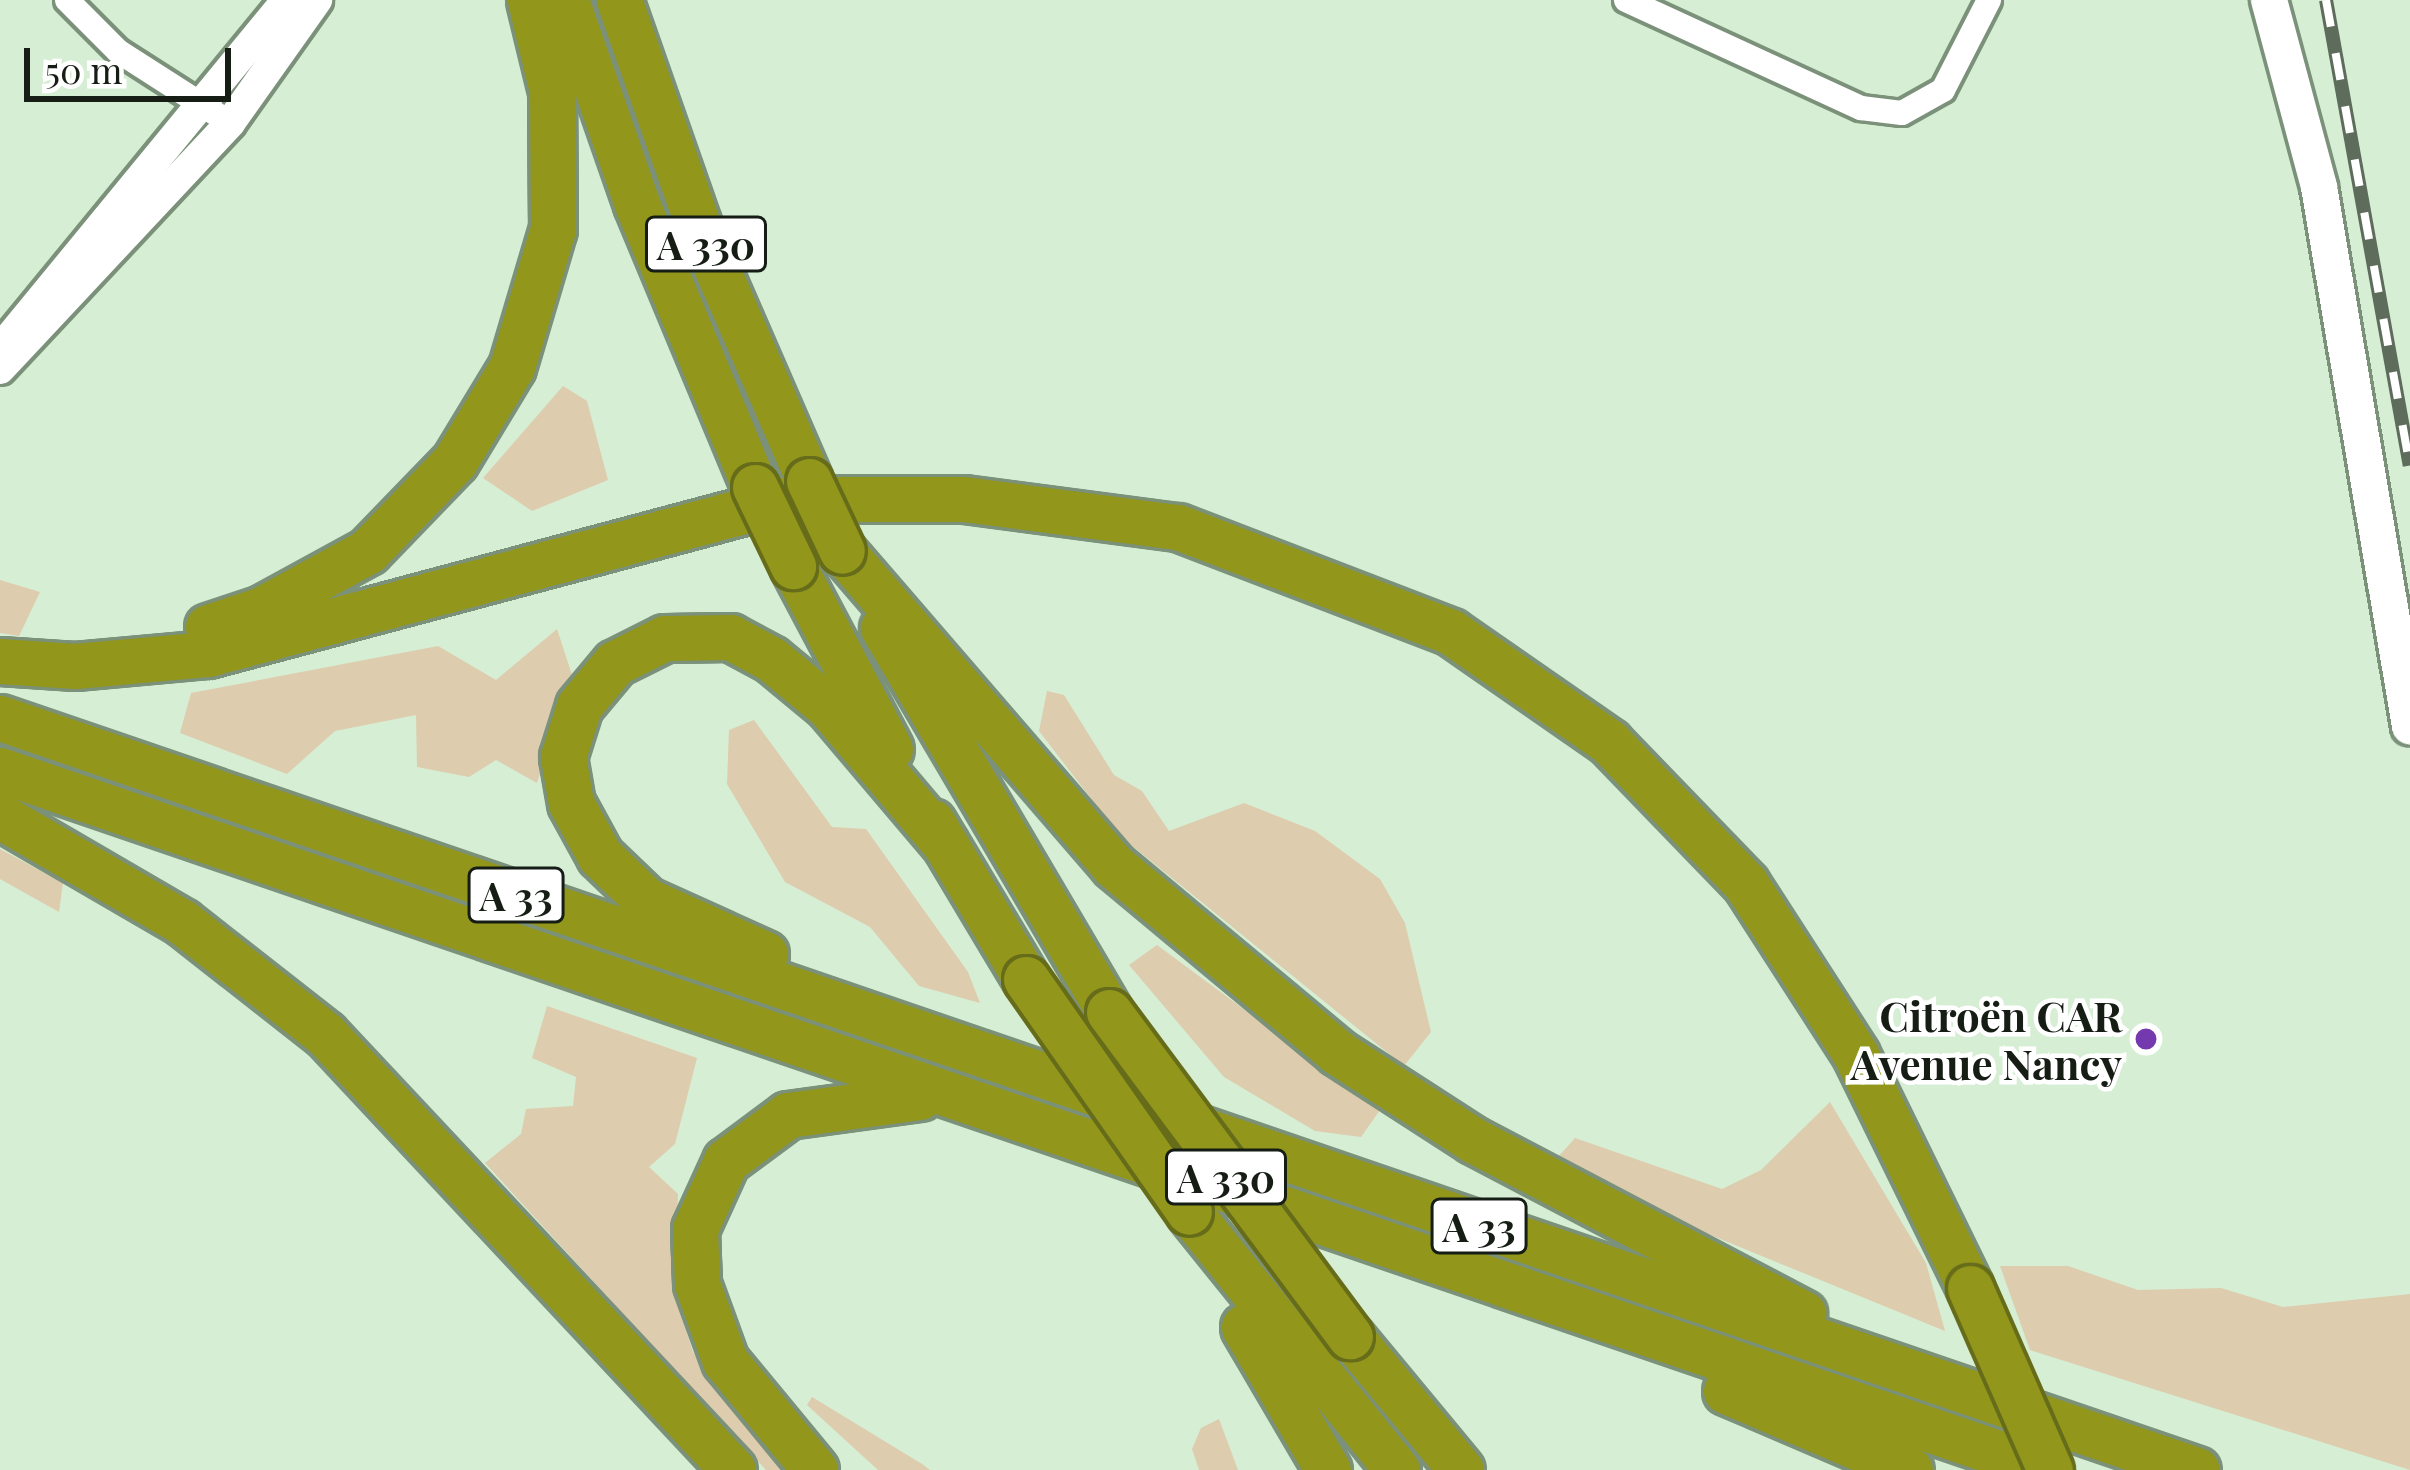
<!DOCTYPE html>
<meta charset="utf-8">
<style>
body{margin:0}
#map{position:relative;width:2410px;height:1470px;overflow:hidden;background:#d6eed4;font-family:"Playfair Display",serif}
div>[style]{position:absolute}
.green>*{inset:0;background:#deccae}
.roads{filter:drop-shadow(3px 0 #7b917a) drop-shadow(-3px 0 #7b917a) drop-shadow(0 3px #7b917a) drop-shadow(0 -3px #7b917a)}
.minor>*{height:24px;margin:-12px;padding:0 12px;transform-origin:12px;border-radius:12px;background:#fff}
.tertiary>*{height:30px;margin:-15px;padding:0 15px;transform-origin:15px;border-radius:15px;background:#fff}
.secondary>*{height:36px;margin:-18px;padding:0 18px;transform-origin:18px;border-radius:18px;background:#fff}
.motorway>*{height:45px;margin:-22.5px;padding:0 22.5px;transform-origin:22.5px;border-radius:22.5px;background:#92961b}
.rail>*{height:14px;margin-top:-7px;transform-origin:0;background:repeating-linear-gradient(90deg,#fff 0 27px,#5e6c5c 0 54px);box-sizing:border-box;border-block:3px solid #5e6c5c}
.bridges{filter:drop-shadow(3px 0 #666c19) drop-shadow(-3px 0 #666c19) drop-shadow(0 3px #666c19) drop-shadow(0 -3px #666c19)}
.motorway-bridge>*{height:45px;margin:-22.5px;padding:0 22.5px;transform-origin:22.5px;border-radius:22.5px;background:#92961b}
.dots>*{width:33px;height:33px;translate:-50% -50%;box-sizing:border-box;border:6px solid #fff;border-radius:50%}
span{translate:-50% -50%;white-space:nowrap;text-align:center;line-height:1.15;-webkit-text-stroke:9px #fff;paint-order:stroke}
.shield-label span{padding:3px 9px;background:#fff;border:3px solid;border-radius:9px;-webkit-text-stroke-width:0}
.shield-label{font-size:39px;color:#151d14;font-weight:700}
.poi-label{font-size:42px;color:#151d14;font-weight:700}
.right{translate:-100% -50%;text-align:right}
.scale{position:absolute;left:24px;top:48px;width:207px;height:54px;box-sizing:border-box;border:6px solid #151d14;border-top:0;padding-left:15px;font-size:36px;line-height:42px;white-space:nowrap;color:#151d14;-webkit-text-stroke:9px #fff;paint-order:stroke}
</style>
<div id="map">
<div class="green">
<div style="clip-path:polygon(563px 386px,587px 401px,608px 480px,532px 511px,483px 478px)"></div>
<div style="clip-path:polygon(0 580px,40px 592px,19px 636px,0 633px)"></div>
<div style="clip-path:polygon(557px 629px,572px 675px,537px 783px,496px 760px,469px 777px,417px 767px,416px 715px,335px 731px,287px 774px,180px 733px,191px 693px,438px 646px,496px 680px)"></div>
<div style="clip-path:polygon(1047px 691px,1064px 695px,1114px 775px,1142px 791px,1169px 831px,1244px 803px,1315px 831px,1380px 879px,1405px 923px,1431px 1032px,1404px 1066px,1120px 836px,1039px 731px)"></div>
<div style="clip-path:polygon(754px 720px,832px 827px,866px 829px,968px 972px,980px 1003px,919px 986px,870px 927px,785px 882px,727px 784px,729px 730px)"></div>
<div style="clip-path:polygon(0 849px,63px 883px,59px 912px,0 879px)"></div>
<div style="clip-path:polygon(1157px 945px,1380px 1110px,1361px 1137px,1315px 1131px,1224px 1077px,1129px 965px)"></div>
<div style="clip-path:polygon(547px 1006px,697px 1058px,675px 1144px,649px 1167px,678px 1194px,674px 1292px,693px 1352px,787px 1470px,766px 1470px,485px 1163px,521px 1134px,526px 1109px,573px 1106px,576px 1077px,532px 1058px)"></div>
<div style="clip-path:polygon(1830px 1102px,1926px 1263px,1945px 1331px,1647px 1209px,1558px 1157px,1575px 1138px,1722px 1189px,1761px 1170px)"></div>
<div style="clip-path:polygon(2000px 1266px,2068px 1266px,2138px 1290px,2221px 1288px,2283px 1307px,2410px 1294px,2410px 1470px,2030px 1350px)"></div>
<div style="clip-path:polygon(812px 1397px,922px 1464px,930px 1470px,878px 1470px,807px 1405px)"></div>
<div style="clip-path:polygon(1219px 1419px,1238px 1470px,1199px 1470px,1192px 1449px,1201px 1428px)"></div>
</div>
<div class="roads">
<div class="minor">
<div style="left:67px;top:0;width:72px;rotate:45deg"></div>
<div style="left:118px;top:51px;width:117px;rotate:32.7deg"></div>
<div style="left:1626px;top:0;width:259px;rotate:24.7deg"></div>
<div style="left:1861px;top:108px;width:41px;rotate:7deg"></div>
<div style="left:1902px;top:113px;width:47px;rotate:-29.3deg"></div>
<div style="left:1943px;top:90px;width:101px;rotate:-62.9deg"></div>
</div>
<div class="tertiary">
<div style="left:9px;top:338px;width:438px;rotate:-50.6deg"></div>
<div style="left:0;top:369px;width:337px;rotate:-46.9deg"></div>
<div style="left:230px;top:123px;width:151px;rotate:-54.7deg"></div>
</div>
<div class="secondary">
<div style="left:2269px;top:0;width:194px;rotate:75deg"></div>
<div style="left:2319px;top:187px;width:547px;rotate:80.42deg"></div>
</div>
<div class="motorway">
<div style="left:566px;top:0;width:216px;rotate:70.8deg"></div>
<div style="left:637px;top:204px;width:307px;rotate:67.4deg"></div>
<div style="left:619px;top:0;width:236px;rotate:70.7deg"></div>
<div style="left:697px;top:223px;width:281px;rotate:66.5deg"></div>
<div style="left:842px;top:551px;width:416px;rotate:49.2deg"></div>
<div style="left:1114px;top:866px;width:290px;rotate:39.8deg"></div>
<div style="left:1337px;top:1052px;width:162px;rotate:32.9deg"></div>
<div style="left:1473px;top:1140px;width:373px;rotate:27.7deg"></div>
<div style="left:793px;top:566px;width:207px;rotate:62.1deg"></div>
<div style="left:208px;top:627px;width:57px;rotate:-18.4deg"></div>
<div style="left:262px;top:609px;width:121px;rotate:-28.7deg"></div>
<div style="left:368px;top:551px;width:125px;rotate:-46deg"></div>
<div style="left:455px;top:461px;width:110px;rotate:-58.8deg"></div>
<div style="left:512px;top:367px;width:144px;rotate:-73.5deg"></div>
<div style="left:553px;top:229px;width:138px;rotate:-90.4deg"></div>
<div style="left:552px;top:91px;width:94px;rotate:-103.6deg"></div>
<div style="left:883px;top:628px;width:446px;rotate:59.5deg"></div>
<div style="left:0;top:661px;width:75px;rotate:3.8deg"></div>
<div style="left:75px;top:666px;width:134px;rotate:-5.2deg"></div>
<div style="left:208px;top:654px;width:600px;rotate:-14.96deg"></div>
<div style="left:788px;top:499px;width:176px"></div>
<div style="left:964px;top:499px;width:216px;rotate:7.5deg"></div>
<div style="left:1178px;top:527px;width:292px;rotate:21deg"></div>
<div style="left:1451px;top:632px;width:193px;rotate:34.8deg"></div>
<div style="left:1609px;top:742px;width:197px;rotate:46deg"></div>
<div style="left:1746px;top:884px;width:203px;rotate:57.2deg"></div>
<div style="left:1856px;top:1055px;width:259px;rotate:63.9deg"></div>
<div style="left:0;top:718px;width:2322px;rotate:18.9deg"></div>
<div style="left:0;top:770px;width:2164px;rotate:18.87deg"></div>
<div style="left:0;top:816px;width:211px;rotate:30.2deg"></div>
<div style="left:182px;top:922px;width:182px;rotate:38.1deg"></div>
<div style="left:325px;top:1034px;width:597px;rotate:46.9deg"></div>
<div style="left:932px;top:822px;width:183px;rotate:59.1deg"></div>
<div style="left:765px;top:954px;width:131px;rotate:-155.6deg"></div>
<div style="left:646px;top:900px;width:64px;rotate:-136.3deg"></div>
<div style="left:600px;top:856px;width:60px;rotate:-118.7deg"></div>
<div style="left:571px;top:803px;width:47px;rotate:-99.9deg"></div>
<div style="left:563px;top:757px;width:53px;rotate:-72.6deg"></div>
<div style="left:579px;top:706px;width:56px;rotate:-50.1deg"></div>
<div style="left:615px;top:663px;width:56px;rotate:-26.6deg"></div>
<div style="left:665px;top:638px;width:65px;rotate:-0.9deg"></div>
<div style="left:730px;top:637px;width:47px;rotate:28.2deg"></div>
<div style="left:771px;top:659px;width:74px;rotate:39.5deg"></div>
<div style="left:828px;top:706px;width:181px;rotate:49.7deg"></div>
<div style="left:1189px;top:1212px;width:331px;rotate:51.1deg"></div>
<div style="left:1244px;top:1327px;width:166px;rotate:59.6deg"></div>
<div style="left:1350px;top:1336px;width:174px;rotate:50.4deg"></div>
<div style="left:1726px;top:1391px;width:200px;rotate:23.2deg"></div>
<div style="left:815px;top:1470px;width:141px;rotate:-129.5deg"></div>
<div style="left:725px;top:1361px;width:82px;rotate:-110deg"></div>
<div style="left:697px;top:1284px;width:55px;rotate:-92.1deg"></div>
<div style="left:695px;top:1229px;width:75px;rotate:-65.5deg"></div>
<div style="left:726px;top:1161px;width:77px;rotate:-36.6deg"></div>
<div style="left:788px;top:1115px;width:133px;rotate:-7.8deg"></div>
</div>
</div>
<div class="rail">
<div style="left:2326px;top:0;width:473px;rotate:79.8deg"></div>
</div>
<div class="bridges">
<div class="motorway-bridge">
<div style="left:809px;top:481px;width:77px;rotate:64.8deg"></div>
<div style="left:755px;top:487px;width:88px;rotate:64.3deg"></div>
<div style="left:1026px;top:979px;width:284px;rotate:55deg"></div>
<div style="left:1109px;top:1012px;width:404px;rotate:53.4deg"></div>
<div style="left:1970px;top:1288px;width:199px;rotate:66.3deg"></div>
</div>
</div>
<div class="dots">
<div style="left:2146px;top:1039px;background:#7439af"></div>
</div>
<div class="shield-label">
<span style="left:706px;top:244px">A 330</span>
<span style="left:516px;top:895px">A 33</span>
<span style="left:1226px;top:1177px">A 330</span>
<span style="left:1479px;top:1226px">A 33</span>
</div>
<div class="poi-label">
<span class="right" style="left:2122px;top:1039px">Citroën CAR<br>Avenue Nancy</span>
</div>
<div class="scale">50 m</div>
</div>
